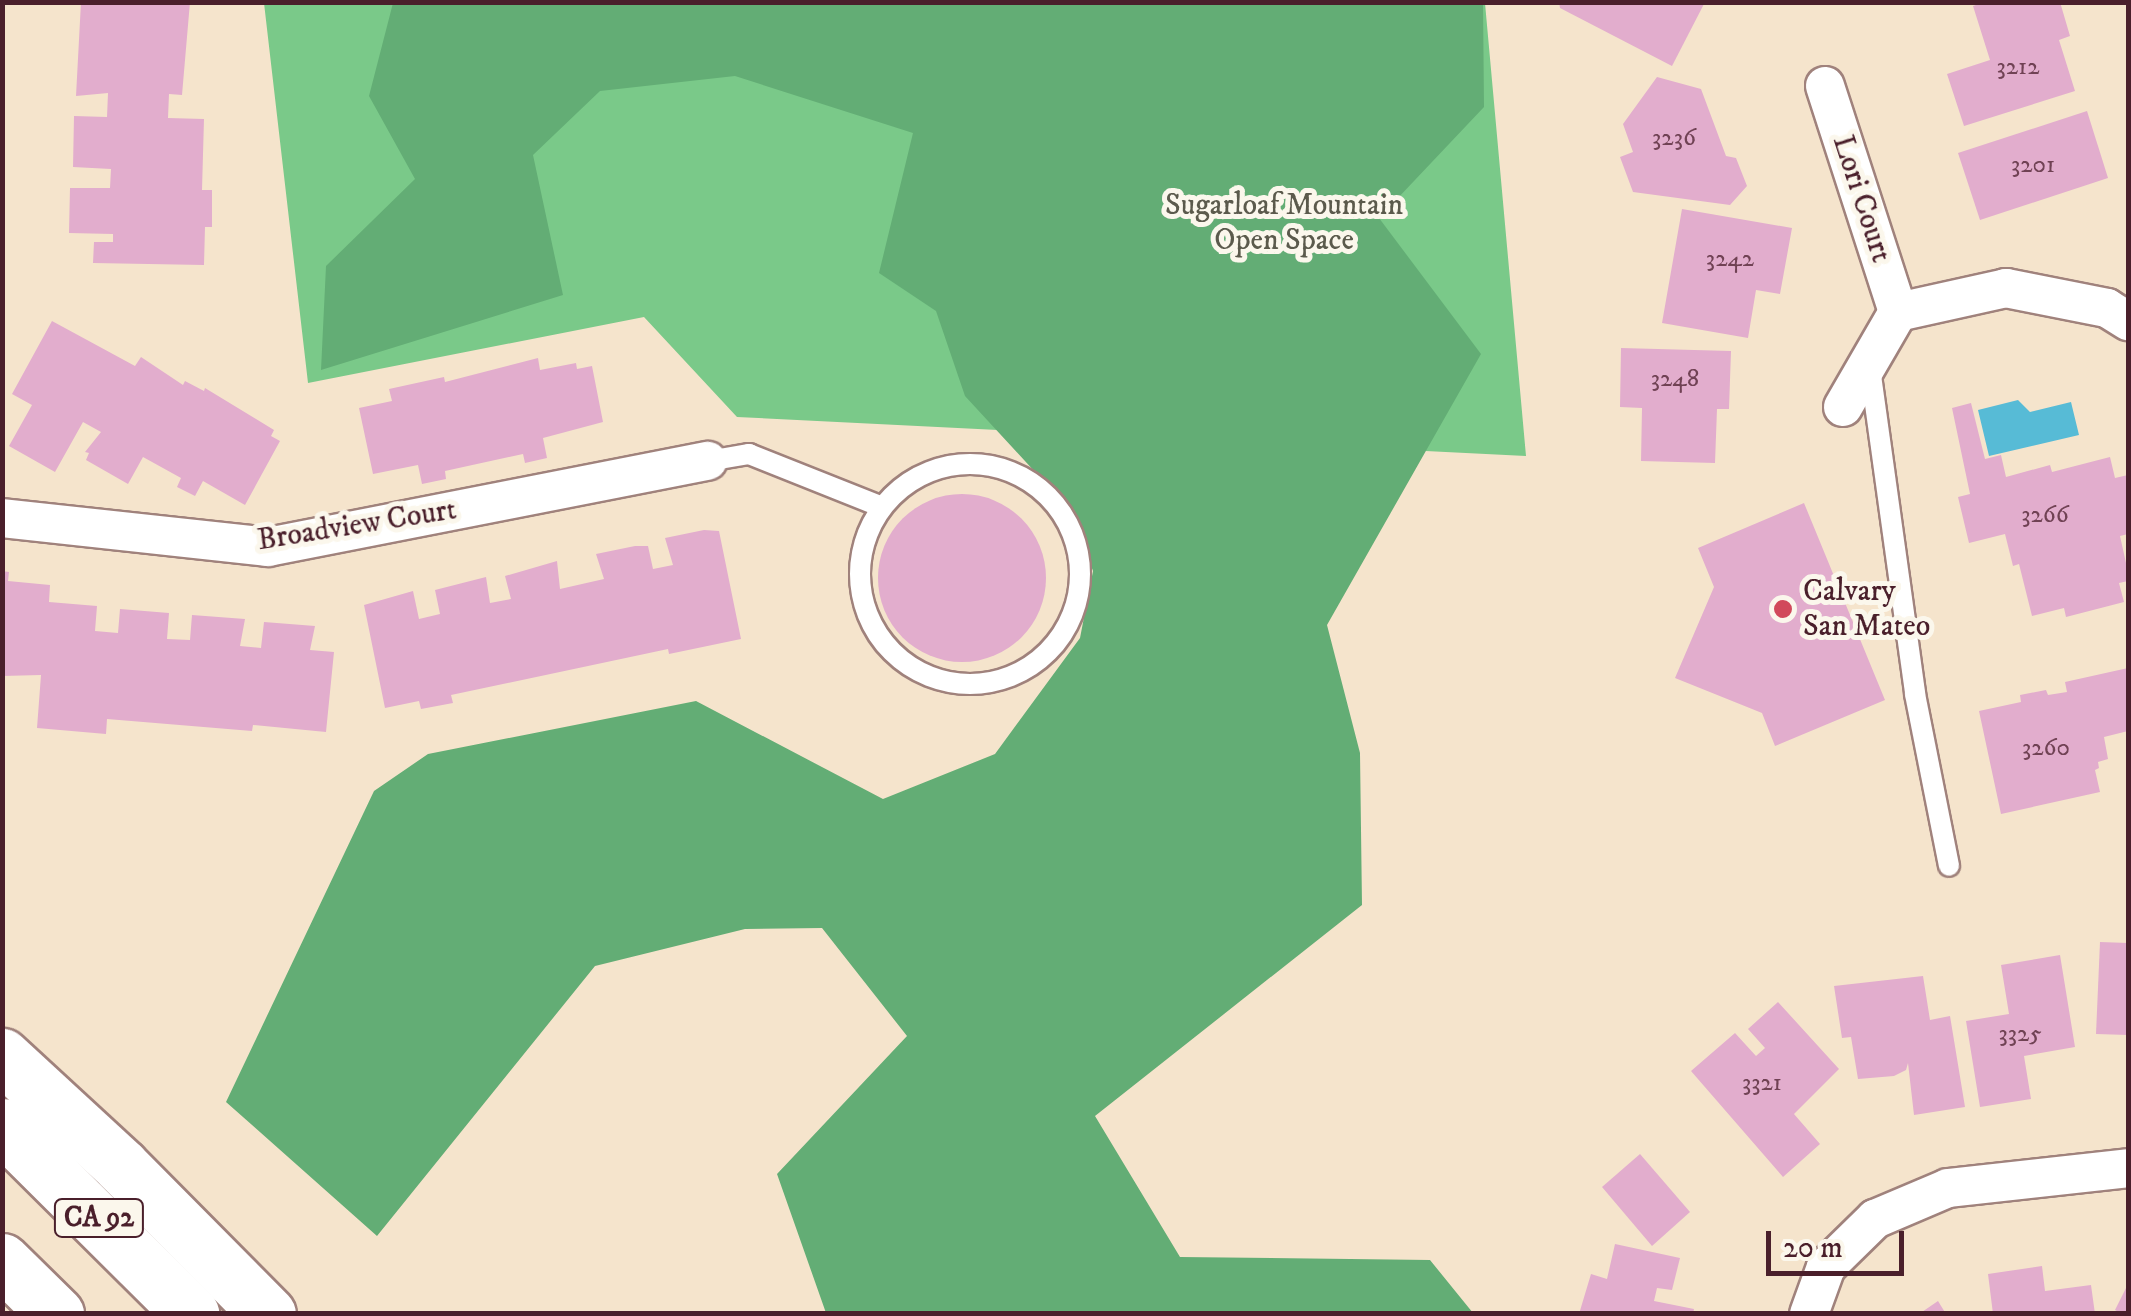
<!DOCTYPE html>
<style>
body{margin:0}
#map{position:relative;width:2131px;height:1316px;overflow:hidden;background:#f5e4cc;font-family:"IM FELL DW Pica",serif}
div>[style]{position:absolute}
.green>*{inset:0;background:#7ac989}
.forest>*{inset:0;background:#63ad75}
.water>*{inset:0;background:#57bbd6}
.building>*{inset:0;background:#e2adcd}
.round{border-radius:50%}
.roads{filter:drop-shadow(2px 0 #a0827c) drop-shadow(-2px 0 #a0827c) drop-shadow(0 2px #a0827c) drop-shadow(0 -2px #a0827c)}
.lane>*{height:20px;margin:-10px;padding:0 10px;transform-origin:10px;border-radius:10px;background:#fff}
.lane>.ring{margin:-10px;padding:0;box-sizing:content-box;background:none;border:20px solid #fff;border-radius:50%}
.street>*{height:38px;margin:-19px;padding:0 19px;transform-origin:19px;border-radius:19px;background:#fff}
.highway>*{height:55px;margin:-27.5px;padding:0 27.5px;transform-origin:27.5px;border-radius:27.5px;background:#fff}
.dots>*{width:28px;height:28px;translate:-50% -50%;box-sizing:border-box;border:5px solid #fbf7ec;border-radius:50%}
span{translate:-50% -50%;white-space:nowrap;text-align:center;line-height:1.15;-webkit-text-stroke:10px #fbf7ec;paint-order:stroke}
.number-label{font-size:25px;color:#704254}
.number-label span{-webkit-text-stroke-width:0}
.shield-label span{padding:2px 8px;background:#fbf7ec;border:2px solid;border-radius:8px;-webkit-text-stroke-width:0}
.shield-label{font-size:28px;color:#4a1f2b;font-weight:700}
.street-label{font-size:30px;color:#4a1f2b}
.park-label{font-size:30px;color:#5b5a4c}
.poi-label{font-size:30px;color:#4a1f2b}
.left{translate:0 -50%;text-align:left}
.frame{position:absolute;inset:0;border:5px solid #4a1f2b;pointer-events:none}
.scale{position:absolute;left:1766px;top:1231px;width:138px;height:45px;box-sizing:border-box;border:5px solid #4a1f2b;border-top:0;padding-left:12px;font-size:30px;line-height:35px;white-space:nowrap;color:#4a1f2b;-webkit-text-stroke:8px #fbf7ec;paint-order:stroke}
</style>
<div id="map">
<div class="green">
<div style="clip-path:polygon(264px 3px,1485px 3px,1526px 456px,737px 417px,644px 317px,308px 383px)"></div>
</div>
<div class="forest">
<div style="clip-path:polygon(393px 3px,1483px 3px,1484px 107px,1379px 218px,1481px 354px,1327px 625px,1360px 753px,1362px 905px,1095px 1116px,1180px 1257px,1430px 1260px,1473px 1313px,826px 1313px,777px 1174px,907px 1036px,822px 928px,745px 929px,595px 966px,377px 1236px,226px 1102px,374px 791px,428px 754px,696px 701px,883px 799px,995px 754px,1080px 638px,1093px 571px,1070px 510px,965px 396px,936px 311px,879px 273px,913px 133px,735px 76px,600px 91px,533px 155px,563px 295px,321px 370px,326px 266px,415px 179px,369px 96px)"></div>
</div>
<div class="water">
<div style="clip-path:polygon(2018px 400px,2030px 412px,2071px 402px,2079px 435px,1989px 456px,1978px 410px)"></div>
</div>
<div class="building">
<div style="clip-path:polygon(81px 2px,190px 2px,182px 95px,169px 94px,168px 118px,204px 119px,202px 190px,212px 190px,212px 227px,205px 227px,204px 265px,93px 263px,94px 242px,113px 242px,113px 234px,69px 233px,70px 188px,110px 188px,111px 169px,73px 167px,74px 116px,107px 117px,108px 93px,76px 96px)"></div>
<div style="clip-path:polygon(1559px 2px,1705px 2px,1672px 66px,1560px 8px)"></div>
<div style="clip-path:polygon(1985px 2px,2060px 2px,2070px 36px,2059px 40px,2075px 91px,1964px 126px,1947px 74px,1990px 60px,1973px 6px)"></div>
<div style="clip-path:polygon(1657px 77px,1701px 89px,1726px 156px,1736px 158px,1747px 186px,1730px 205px,1633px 192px,1620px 157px,1633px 152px,1623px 124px)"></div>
<div style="clip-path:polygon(2087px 111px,2108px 178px,1980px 220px,1958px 153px)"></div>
<div style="clip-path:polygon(1682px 209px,1792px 228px,1780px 294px,1756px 290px,1748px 338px,1662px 323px)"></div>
<div style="clip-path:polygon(52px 321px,135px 366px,141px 357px,183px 385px,185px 381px,204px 391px,205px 388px,274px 430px,271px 436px,280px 441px,245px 505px,203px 481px,195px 496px,177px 487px,181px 478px,143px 457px,128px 484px,86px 460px,89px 453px,85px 452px,101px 432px,83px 422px,55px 472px,9px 446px,32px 405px,12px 394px)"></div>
<div style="clip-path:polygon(1621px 348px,1731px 351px,1729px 409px,1717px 409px,1715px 463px,1641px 461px,1642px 408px,1620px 407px)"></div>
<div style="clip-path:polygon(538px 358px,540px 370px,576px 363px,577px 369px,592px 366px,603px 422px,543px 438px,547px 458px,525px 463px,523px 454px,445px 471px,446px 479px,422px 484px,418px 465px,373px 474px,359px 408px,392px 401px,389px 389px,444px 377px,445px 382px)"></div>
<div style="clip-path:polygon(1971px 403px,1985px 459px,2001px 455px,2006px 477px,2050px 465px,2052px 472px,2110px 457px,2115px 478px,2128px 475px,2128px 534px,2120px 536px,2128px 572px,2128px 581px,2119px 583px,2124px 602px,2066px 617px,2064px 608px,2032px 616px,2019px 564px,2013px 566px,2005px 534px,1969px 543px,1958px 497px,1970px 494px,1952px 408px)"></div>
<div class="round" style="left:878px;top:494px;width:168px;height:168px"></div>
<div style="clip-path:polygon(1804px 503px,1885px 700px,1775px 746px,1762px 713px,1675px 678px,1714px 587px,1698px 548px)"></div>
<div style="clip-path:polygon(704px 530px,719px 531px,741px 639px,669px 654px,668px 649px,451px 695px,453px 703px,421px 709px,419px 701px,385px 708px,364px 605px,413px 591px,419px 619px,440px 614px,435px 590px,486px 577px,490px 603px,511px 599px,505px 576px,557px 561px,560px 589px,604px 579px,596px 554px,635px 546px,648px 546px,653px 569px,673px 565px,665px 538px)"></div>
<div style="clip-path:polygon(2px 571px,9px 572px,8px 581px,50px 585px,49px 602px,97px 606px,95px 631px,118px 633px,120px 609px,169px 613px,167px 639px,190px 640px,192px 615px,245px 619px,240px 646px,261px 648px,264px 622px,315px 626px,310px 650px,334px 652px,326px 732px,253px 725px,252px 731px,107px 719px,106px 734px,37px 728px,41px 675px,2px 676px)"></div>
<div style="clip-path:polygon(2128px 668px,2128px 731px,2104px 737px,2108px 759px,2098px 762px,2099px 768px,2095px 770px,2100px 792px,2001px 814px,1979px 711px,2021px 702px,2020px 695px,2046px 690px,2048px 695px,2067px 692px,2065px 682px)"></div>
<div style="clip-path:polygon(2100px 942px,2128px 943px,2128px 1035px,2096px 1034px)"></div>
<div style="clip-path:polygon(2060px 955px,2075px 1047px,2024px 1056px,2031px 1099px,1980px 1107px,1966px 1021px,2009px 1014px,2001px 965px)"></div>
<div style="clip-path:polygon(1923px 976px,1930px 1020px,1950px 1016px,1965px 1107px,1914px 1115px,1908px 1063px,1906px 1070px,1894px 1076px,1858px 1079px,1851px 1037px,1842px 1038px,1834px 986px)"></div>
<div style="clip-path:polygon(1778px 1002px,1839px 1069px,1794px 1114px,1820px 1144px,1783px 1177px,1691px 1071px,1735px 1033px,1756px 1056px,1765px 1048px,1748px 1029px)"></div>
<div style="clip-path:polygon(1640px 1154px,1690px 1212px,1652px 1246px,1602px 1187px)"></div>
<div style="clip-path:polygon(1615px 1244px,1680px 1258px,1672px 1290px,1657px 1288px,1654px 1301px,1694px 1309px,1693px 1314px,1579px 1314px,1591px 1274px,1607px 1279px)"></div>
<div style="clip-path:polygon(2042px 1266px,2045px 1291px,2091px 1285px,2095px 1314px,1993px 1314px,1988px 1274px)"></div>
<div style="clip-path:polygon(2128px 1284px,2128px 1314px,2122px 1314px,2115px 1310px)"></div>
<div style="clip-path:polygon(1938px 1301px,1946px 1314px,1919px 1314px)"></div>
</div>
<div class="roads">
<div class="lane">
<div style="left:1870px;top:368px;width:329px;rotate:82.1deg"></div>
<div style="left:1915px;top:694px;width:175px;rotate:78.8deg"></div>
<div style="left:708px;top:461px;width:42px;rotate:-9.7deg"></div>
<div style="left:749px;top:454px;width:143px;rotate:21.7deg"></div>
<div class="ring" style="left:860px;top:464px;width:200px;height:200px"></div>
</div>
<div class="street">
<div style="left:1825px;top:86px;width:237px;rotate:72.1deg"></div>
<div style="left:1843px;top:407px;width:110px;rotate:-59.9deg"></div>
<div style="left:1898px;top:312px;width:111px;rotate:-12.5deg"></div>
<div style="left:2006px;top:288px;width:103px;rotate:11.2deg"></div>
<div style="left:2107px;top:308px;width:25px;rotate:32deg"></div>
<div style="left:2px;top:518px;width:268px;rotate:6.2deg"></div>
<div style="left:268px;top:547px;width:448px;rotate:-11.1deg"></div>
<div style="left:1809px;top:1314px;width:50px;rotate:-70.1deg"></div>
<div style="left:1826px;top:1267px;width:69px;rotate:-44.4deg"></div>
<div style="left:1875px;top:1219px;width:79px;rotate:-23deg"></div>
<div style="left:1948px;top:1188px;width:181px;rotate:-6.3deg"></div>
</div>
<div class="highway">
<div style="left:2px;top:1056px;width:161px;rotate:42.7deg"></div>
<div style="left:120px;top:1165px;width:210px;rotate:45.2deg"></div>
<div style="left:2px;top:1126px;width:267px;rotate:44.8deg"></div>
<div style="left:2px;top:1261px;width:76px;rotate:44.5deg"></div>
</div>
</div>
<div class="dots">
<div style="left:1783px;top:609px;background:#d1495b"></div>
</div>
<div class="number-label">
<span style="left:2018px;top:67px">3212</span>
<span style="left:1674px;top:138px">3236</span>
<span style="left:2033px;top:165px">3201</span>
<span style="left:1730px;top:259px">3242</span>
<span style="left:1675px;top:379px">3248</span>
<span style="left:2045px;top:515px">3266</span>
<span style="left:2046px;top:748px">3260</span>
<span style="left:2020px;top:1034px">3325</span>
<span style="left:1762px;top:1083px">3321</span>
</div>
<div class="shield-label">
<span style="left:99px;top:1218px">CA 92</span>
</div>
<div class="street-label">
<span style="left:1861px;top:199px;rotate:72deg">Lori Court</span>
<span style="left:357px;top:526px;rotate:-9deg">Broadview Court</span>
</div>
<div class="park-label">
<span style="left:1284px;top:223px">Sugarloaf Mountain<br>Open Space</span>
</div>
<div class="poi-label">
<span class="left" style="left:1803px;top:609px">Calvary<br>San Mateo</span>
</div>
<div class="frame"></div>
<div class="scale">20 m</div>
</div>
